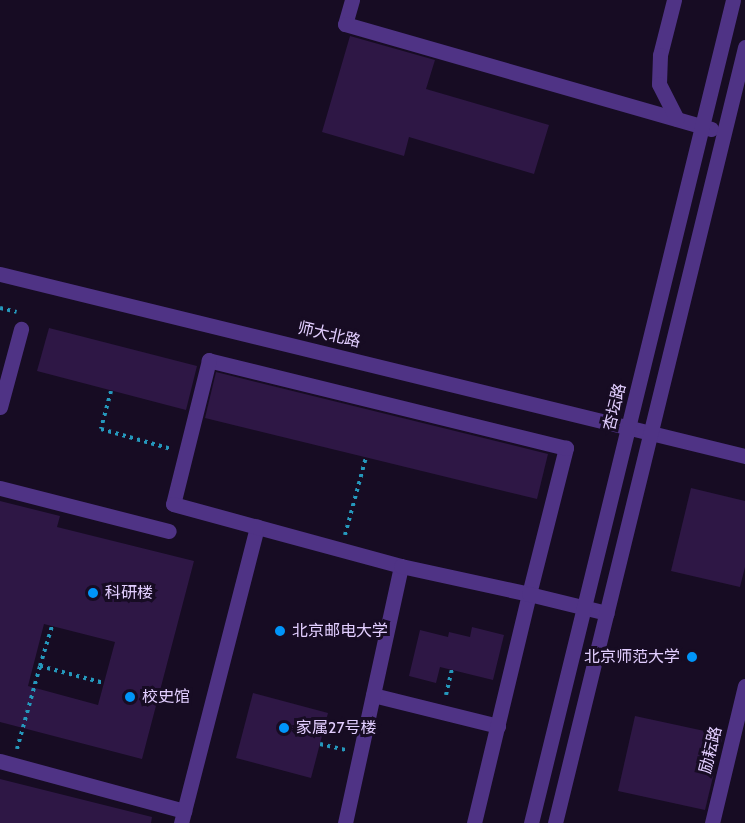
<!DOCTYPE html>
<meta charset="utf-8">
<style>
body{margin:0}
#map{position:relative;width:745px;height:823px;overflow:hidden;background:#170c23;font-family:Cabin,"Noto Sans SC",sans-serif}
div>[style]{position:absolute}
.building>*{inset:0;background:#2e1745}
.path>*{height:4px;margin-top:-2px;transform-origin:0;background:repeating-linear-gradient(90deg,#2598bc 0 3px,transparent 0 7.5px)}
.minor>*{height:15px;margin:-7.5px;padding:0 7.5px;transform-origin:7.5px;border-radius:7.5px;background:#4f3385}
.dots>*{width:16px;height:16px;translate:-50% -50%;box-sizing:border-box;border:3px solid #170c23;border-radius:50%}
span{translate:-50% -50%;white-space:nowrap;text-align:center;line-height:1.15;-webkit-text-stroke:6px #170c23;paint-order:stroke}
.street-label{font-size:16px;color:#e2ceff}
.poi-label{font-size:16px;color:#e2ceff}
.left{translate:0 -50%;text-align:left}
.right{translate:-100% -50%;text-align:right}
</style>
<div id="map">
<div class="building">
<div style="clip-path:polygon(350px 36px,435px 60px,426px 89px,549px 125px,534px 174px,409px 137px,404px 156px,322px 132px)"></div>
<div style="clip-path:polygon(49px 328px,197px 366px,186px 410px,37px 371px)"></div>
<div style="clip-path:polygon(216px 372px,548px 454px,537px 499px,205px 418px)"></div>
<div style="clip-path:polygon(691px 488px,745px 501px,745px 567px,740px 587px,671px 571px)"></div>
<div style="clip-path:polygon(evenodd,0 501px,60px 516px,57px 527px,194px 561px,142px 759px,0 722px,0 501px,44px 624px,115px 642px,98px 705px,28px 686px,44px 624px)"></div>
<div style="clip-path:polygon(472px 627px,504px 635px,493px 680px,440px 667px,436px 683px,409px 676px,420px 630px,448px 637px,449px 632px,470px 637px)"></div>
<div style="clip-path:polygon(253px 693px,328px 713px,311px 778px,236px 758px)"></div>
<div style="clip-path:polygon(635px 716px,723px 735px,705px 810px,618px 791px)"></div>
<div style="clip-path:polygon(0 779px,152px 817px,151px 823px,0 823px)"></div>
</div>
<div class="path">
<div style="left:0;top:308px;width:17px;rotate:13deg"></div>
<div style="left:111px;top:391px;width:39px;rotate:105deg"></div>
<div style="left:101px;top:429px;width:73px;rotate:15.9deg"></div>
<div style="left:345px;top:535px;width:81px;rotate:-74.9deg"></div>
<div style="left:40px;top:666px;width:42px;rotate:-73.3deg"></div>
<div style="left:446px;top:695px;width:26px;rotate:-77deg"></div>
<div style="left:320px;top:744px;width:26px;rotate:13deg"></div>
<div style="left:17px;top:749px;width:86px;rotate:-74.5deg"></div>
<div style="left:40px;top:666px;width:66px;rotate:14.9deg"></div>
</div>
<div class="minor">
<div style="left:352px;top:0;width:25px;rotate:106deg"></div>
<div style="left:345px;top:24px;width:381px;rotate:16deg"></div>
<div style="left:674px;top:0;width:57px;rotate:104.3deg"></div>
<div style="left:660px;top:55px;width:29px;rotate:92deg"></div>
<div style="left:659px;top:84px;width:39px;rotate:63deg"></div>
<div style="left:0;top:274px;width:767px;rotate:13.73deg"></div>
<div style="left:0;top:407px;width:81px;rotate:-74.9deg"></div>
<div style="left:0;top:488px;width:174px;rotate:14.3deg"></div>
<div style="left:373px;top:695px;width:129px;rotate:13.9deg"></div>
<div style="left:0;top:761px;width:191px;rotate:15.2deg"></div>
<div style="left:181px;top:823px;width:306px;rotate:-75.6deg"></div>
<div style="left:345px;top:823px;width:263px;rotate:-77.7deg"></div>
<div style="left:474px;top:823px;width:236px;rotate:-76.5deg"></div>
<div style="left:529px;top:594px;width:151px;rotate:-75.8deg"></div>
<div style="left:566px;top:448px;width:368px;rotate:-166.2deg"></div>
<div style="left:209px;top:360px;width:148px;rotate:104deg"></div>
<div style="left:173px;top:504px;width:236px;rotate:15.2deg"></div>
<div style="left:401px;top:566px;width:131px;rotate:12.3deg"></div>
<div style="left:529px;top:594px;width:80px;rotate:13.7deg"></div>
<div style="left:531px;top:823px;width:847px;rotate:-76.21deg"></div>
<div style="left:555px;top:823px;width:799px;rotate:-76.24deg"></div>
<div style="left:712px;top:823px;width:141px;rotate:-76.5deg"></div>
</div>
<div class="dots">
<div style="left:93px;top:593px;background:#0095f9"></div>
<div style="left:280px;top:631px;background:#0095f9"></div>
<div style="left:692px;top:657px;background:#0095f9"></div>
<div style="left:130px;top:697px;background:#0095f9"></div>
<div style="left:284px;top:728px;background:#0095f9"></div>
</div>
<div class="street-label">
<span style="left:329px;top:335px;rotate:13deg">师大北路</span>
<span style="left:615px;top:407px;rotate:-76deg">杏坛路</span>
<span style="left:711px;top:750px;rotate:-76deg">励耘路</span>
</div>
<div class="poi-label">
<span class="left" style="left:105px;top:593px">科研楼</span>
<span class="left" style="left:292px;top:631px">北京邮电大学</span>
<span class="right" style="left:680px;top:657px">北京师范大学</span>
<span class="left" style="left:142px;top:697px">校史馆</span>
<span class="left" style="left:296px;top:728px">家属27号楼</span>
</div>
</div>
